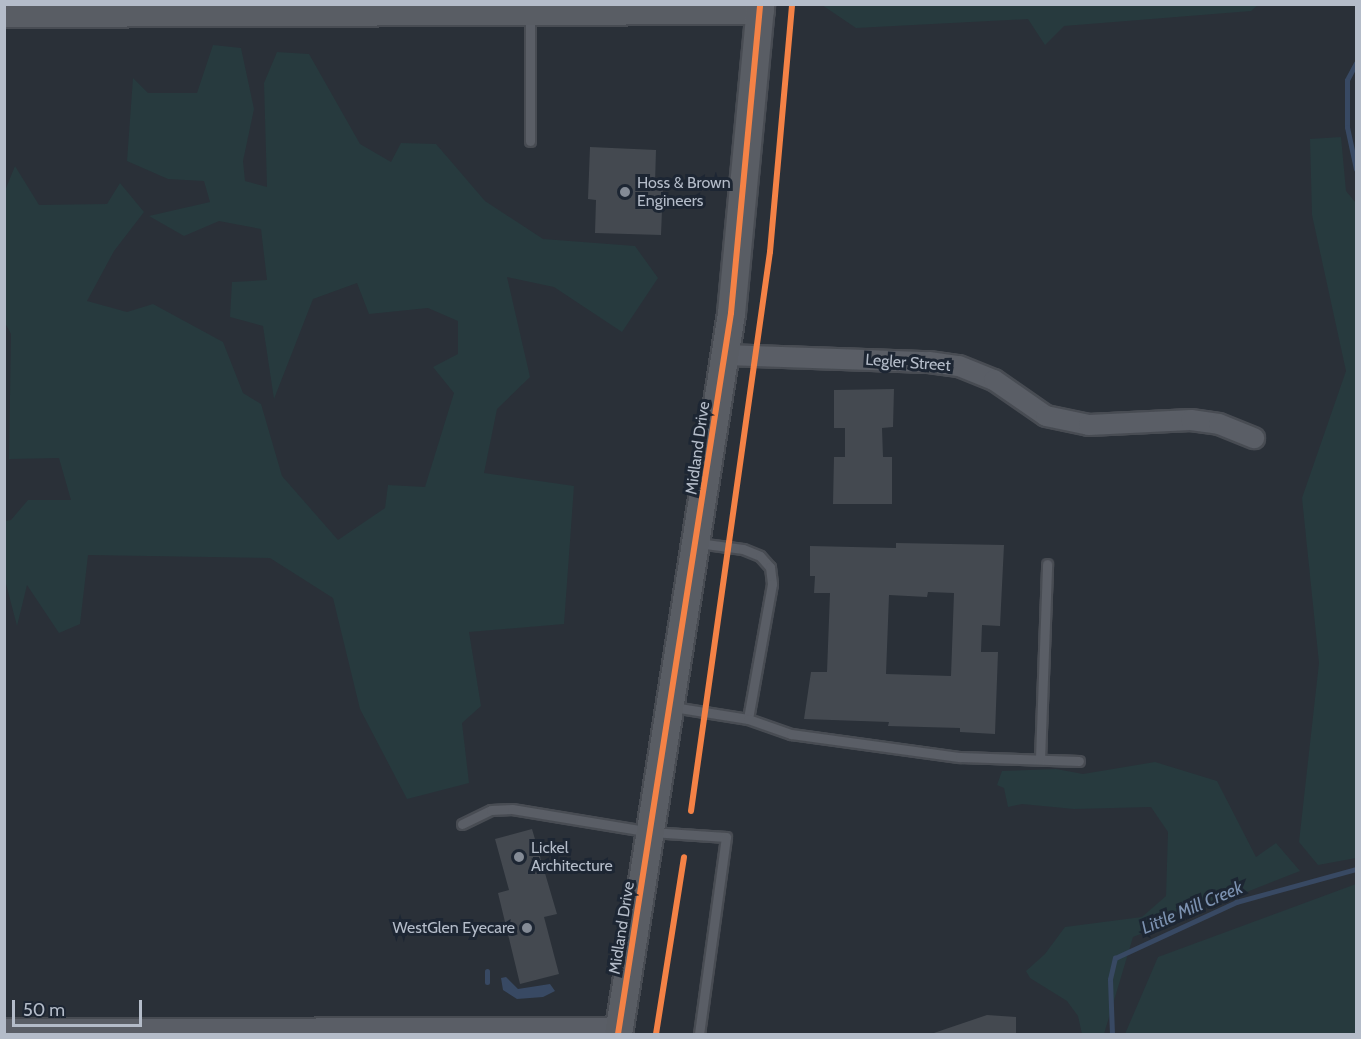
<!DOCTYPE html>
<style>
body{margin:0}
#map{position:relative;width:1361px;height:1039px;overflow:hidden;background:#2a3038;font-family:Cabin,sans-serif}
div>[style]{position:absolute}
.green>*{inset:0;background:#273a3e}
.water>*{inset:0;background:#384963}
.stream>*{height:5px;margin:-2.5px;padding:0 2.5px;transform-origin:2.5px;border-radius:2.5px;background:#384963}
.building>*{inset:0;background:#444950}
.roads{filter:drop-shadow(2px 0 #484c53) drop-shadow(-2px 0 #484c53) drop-shadow(0 2px #484c53) drop-shadow(0 -2px #484c53)}
.lane>*{height:9px;margin:-4.5px;padding:0 4.5px;transform-origin:4.5px;border-radius:4.5px;background:#5a5e66}
.street>*{height:20px;margin:-10px;padding:0 10px;transform-origin:10px;border-radius:10px;background:#5a5e66}
.secondary>*{height:27px;margin:-13.5px;padding:0 13.5px;transform-origin:13.5px;border-radius:13.5px;background:#595d64}
.cycleway>*{height:6px;margin:-3px;padding:0 3px;transform-origin:3px;border-radius:3px;background:#f48246}
.dots>*{width:16px;height:16px;translate:-50% -50%;box-sizing:border-box;border:3px solid #1d2633;border-radius:50%}
span{translate:-50% -50%;white-space:nowrap;text-align:center;line-height:1.15;-webkit-text-stroke:6px #1d2633;paint-order:stroke}
.poi-label{font-size:16px;color:#b4bcc9}
.left{translate:0 -50%;text-align:left}
.right{translate:-100% -50%;text-align:right}
.street-label{font-size:16px;color:#b4bcc9}
.water-label{font-size:18px;color:#7c92b1;font-style:italic}
.frame{position:absolute;inset:0;border:6px solid #b4bcc9;pointer-events:none}
.scale{position:absolute;left:12px;top:1000px;width:130px;height:27px;box-sizing:border-box;border:3px solid #b4bcc9;border-top:0;padding-left:8px;font-size:18px;line-height:21px;white-space:nowrap;color:#b4bcc9;-webkit-text-stroke:4px #1d2633;paint-order:stroke}
</style>
<div id="map">
<div class="green">
<div style="clip-path:polygon(822px 5px,1258px 5px,1251px 11px,1064px 26px,1045px 45px,1028px 19px,856px 28px)"></div>
<div style="clip-path:polygon(213px 45px,241px 48px,254px 109px,243px 161px,245px 181px,267px 187px,264px 83px,277px 52px,309px 54px,360px 144px,391px 162px,401px 143px,436px 144px,485px 201px,543px 239px,635px 246px,658px 278px,622px 332px,554px 287px,507px 277px,530px 377px,497px 409px,484px 473px,574px 486px,564px 624px,469px 632px,481px 706px,462px 723px,469px 783px,407px 799px,360px 709px,333px 598px,270px 558px,88px 555px,80px 624px,59px 633px,27px 585px,17px 626px,5px 580px,5px 521px,11px 520px,28px 500px,71px 500px,59px 458px,9px 459px,11px 334px,4px 321px,4px 193px,15px 166px,39px 205px,107px 204px,120px 183px,144px 212px,114px 251px,87px 301px,127px 312px,153px 304px,223px 342px,243px 393px,261px 404px,282px 476px,338px 540px,385px 508px,388px 485px,425px 487px,454px 393px,433px 367px,458px 354px,458px 321px,428px 308px,369px 314px,357px 283px,313px 299px,274px 399px,263px 326px,230px 317px,232px 282px,267px 280px,261px 229px,219px 221px,184px 236px,149px 216px,210px 202px,204px 181px,168px 179px,127px 161px,133px 78px,148px 93px,197px 93px)"></div>
<div style="clip-path:polygon(1341px 137px,1346px 191px,1356px 203px,1356px 858px,1318px 865px,1299px 842px,1319px 663px,1302px 498px,1346px 371px,1312px 215px,1310px 139px)"></div>
<div style="clip-path:polygon(1155px 762px,1217px 781px,1256px 857px,1276px 843px,1300px 871px,1133px 937px,1104px 1034px,1082px 1034px,1078px 1016px,1067px 1001px,1030px 978px,1026px 971px,1045px 954px,1065px 927px,1142px 917px,1166px 896px,1168px 832px,1151px 807px,1074px 809px,1022px 804px,1008px 807px,1004px 788px,997px 785px,1002px 771px,1056px 769px,1083px 774px)"></div>
<div style="clip-path:polygon(1356px 884px,1356px 1034px,1125px 1034px,1158px 957px)"></div>
</div>
<div class="water">
<div style="clip-path:polygon(506px 977px,518px 989px,550px 984px,555px 991px,543px 997px,517px 999px,503px 990px,501px 978px)"></div>
</div>
<div class="stream">
<div style="left:1356px;top:63px;width:19px;rotate:118deg"></div>
<div style="left:1347px;top:80px;width:47px;rotate:90deg"></div>
<div style="left:1347px;top:127px;width:43px;rotate:77.9deg"></div>
<div style="left:487px;top:971px;width:11px;rotate:90deg"></div>
<div style="left:1112px;top:1034px;width:55px;rotate:-92.1deg"></div>
<div style="left:1110px;top:979px;width:22px;rotate:-77deg"></div>
<div style="left:1115px;top:958px;width:133px;rotate:-24.8deg"></div>
<div style="left:1236px;top:902px;width:124px;rotate:-15.4deg"></div>
</div>
<div class="building">
<div style="clip-path:polygon(590px 147px,656px 150px,655px 184px,663px 185px,661px 235px,595px 233px,596px 200px,588px 199px)"></div>
<div style="clip-path:polygon(894px 389px,893px 427px,882px 428px,883px 457px,892px 457px,892px 504px,833px 504px,834px 457px,845px 457px,845px 428px,834px 428px,834px 390px)"></div>
<div style="clip-path:polygon(evenodd,896px 543px,1004px 545px,1000px 626px,982px 625px,981px 652px,998px 652px,995px 734px,960px 732px,960px 728px,888px 726px,889px 722px,804px 719px,811px 672px,827px 672px,830px 593px,814px 593px,815px 576px,810px 576px,810px 546px,896px 548px,896px 543px,928px 592px,954px 593px,951px 676px,886px 674px,889px 595px,927px 597px,928px 592px)"></div>
<div style="clip-path:polygon(532px 829px,557px 914px,544px 917px,559px 974px,520px 984px,498px 893px,509px 890px,495px 839px)"></div>
<div style="clip-path:polygon(987px 1015px,1016px 1017px,1016px 1035px,928px 1035px)"></div>
</div>
<div class="roads">
<div class="lane">
<div style="left:530px;top:14px;width:127px;rotate:90deg"></div>
<div style="left:698px;top:543px;width:45px;rotate:7.6deg"></div>
<div style="left:743px;top:549px;width:18px;rotate:22deg"></div>
<div style="left:760px;top:556px;width:15px;rotate:48deg"></div>
<div style="left:770px;top:567px;width:17px;rotate:83deg"></div>
<div style="left:772px;top:584px;width:137px;rotate:100.1deg"></div>
<div style="left:673px;top:707px;width:76px;rotate:9.1deg"></div>
<div style="left:748px;top:719px;width:46px;rotate:19.2deg"></div>
<div style="left:791px;top:734px;width:171px;rotate:7.8deg"></div>
<div style="left:960px;top:757px;width:119px;rotate:1.9deg"></div>
<div style="left:1040px;top:759px;width:195px;rotate:-87.9deg"></div>
<div style="left:462px;top:824px;width:32px;rotate:-26deg"></div>
<div style="left:491px;top:810px;width:21px;rotate:-3deg"></div>
<div style="left:512px;top:809px;width:141px;rotate:9.4deg"></div>
<div style="left:651px;top:832px;width:75px;rotate:3.8deg"></div>
<div style="left:726px;top:837px;width:199px;rotate:97.8deg"></div>
</div>
<div class="street">
<div style="left:725px;top:355px;width:204px;rotate:2deg"></div>
<div style="left:929px;top:362px;width:30px;rotate:8deg"></div>
<div style="left:959px;top:366px;width:38px;rotate:22deg"></div>
<div style="left:994px;top:380px;width:63px;rotate:34.7deg"></div>
<div style="left:1046px;top:416px;width:44px;rotate:11.8deg"></div>
<div style="left:1089px;top:425px;width:102px;rotate:-2.8deg"></div>
<div style="left:1191px;top:420px;width:28px;rotate:8deg"></div>
<div style="left:1219px;top:424px;width:38px;rotate:22deg"></div>
<div style="left:4px;top:1029px;width:615px;rotate:-0.09deg"></div>
</div>
<div class="secondary">
<div style="left:4px;top:13px;width:756px;rotate:-0.23deg"></div>
<div style="left:618px;top:1034px;width:730px;rotate:-81.09deg"></div>
<div style="left:731px;top:313px;width:310px;rotate:-84.6deg"></div>
</div>
</div>
<div class="cycleway">
<div style="left:691px;top:811px;width:565px;rotate:-81.96deg"></div>
<div style="left:770px;top:252px;width:249px;rotate:-84.9deg"></div>
<div style="left:618px;top:1034px;width:730px;rotate:-81.09deg"></div>
<div style="left:731px;top:313px;width:310px;rotate:-84.6deg"></div>
<div style="left:656px;top:1034px;width:179px;rotate:-81deg"></div>
</div>
<div class="dots">
<div style="left:625px;top:192px;background:#848b96"></div>
<div style="left:519px;top:857px;background:#848b96"></div>
<div style="left:527px;top:928px;background:#848b96"></div>
</div>
<div class="poi-label">
<span class="left" style="left:637px;top:192px">Hoss &amp; Brown<br>Engineers</span>
<span class="left" style="left:531px;top:857px">Lickel<br>Architecture</span>
<span class="right" style="left:515px;top:928px">WestGlen Eyecare</span>
</div>
<div class="street-label">
<span style="left:908px;top:363px;rotate:4deg">Legler Street</span>
<span style="left:698px;top:448px;rotate:-82deg">Midland Drive</span>
<span style="left:622px;top:928px;rotate:-81deg">Midland Drive</span>
</div>
<div class="water-label">
<span style="left:1192px;top:908px;rotate:-23deg">Little Mill Creek</span>
</div>
<div class="frame"></div>
<div class="scale">50 m</div>
</div>
